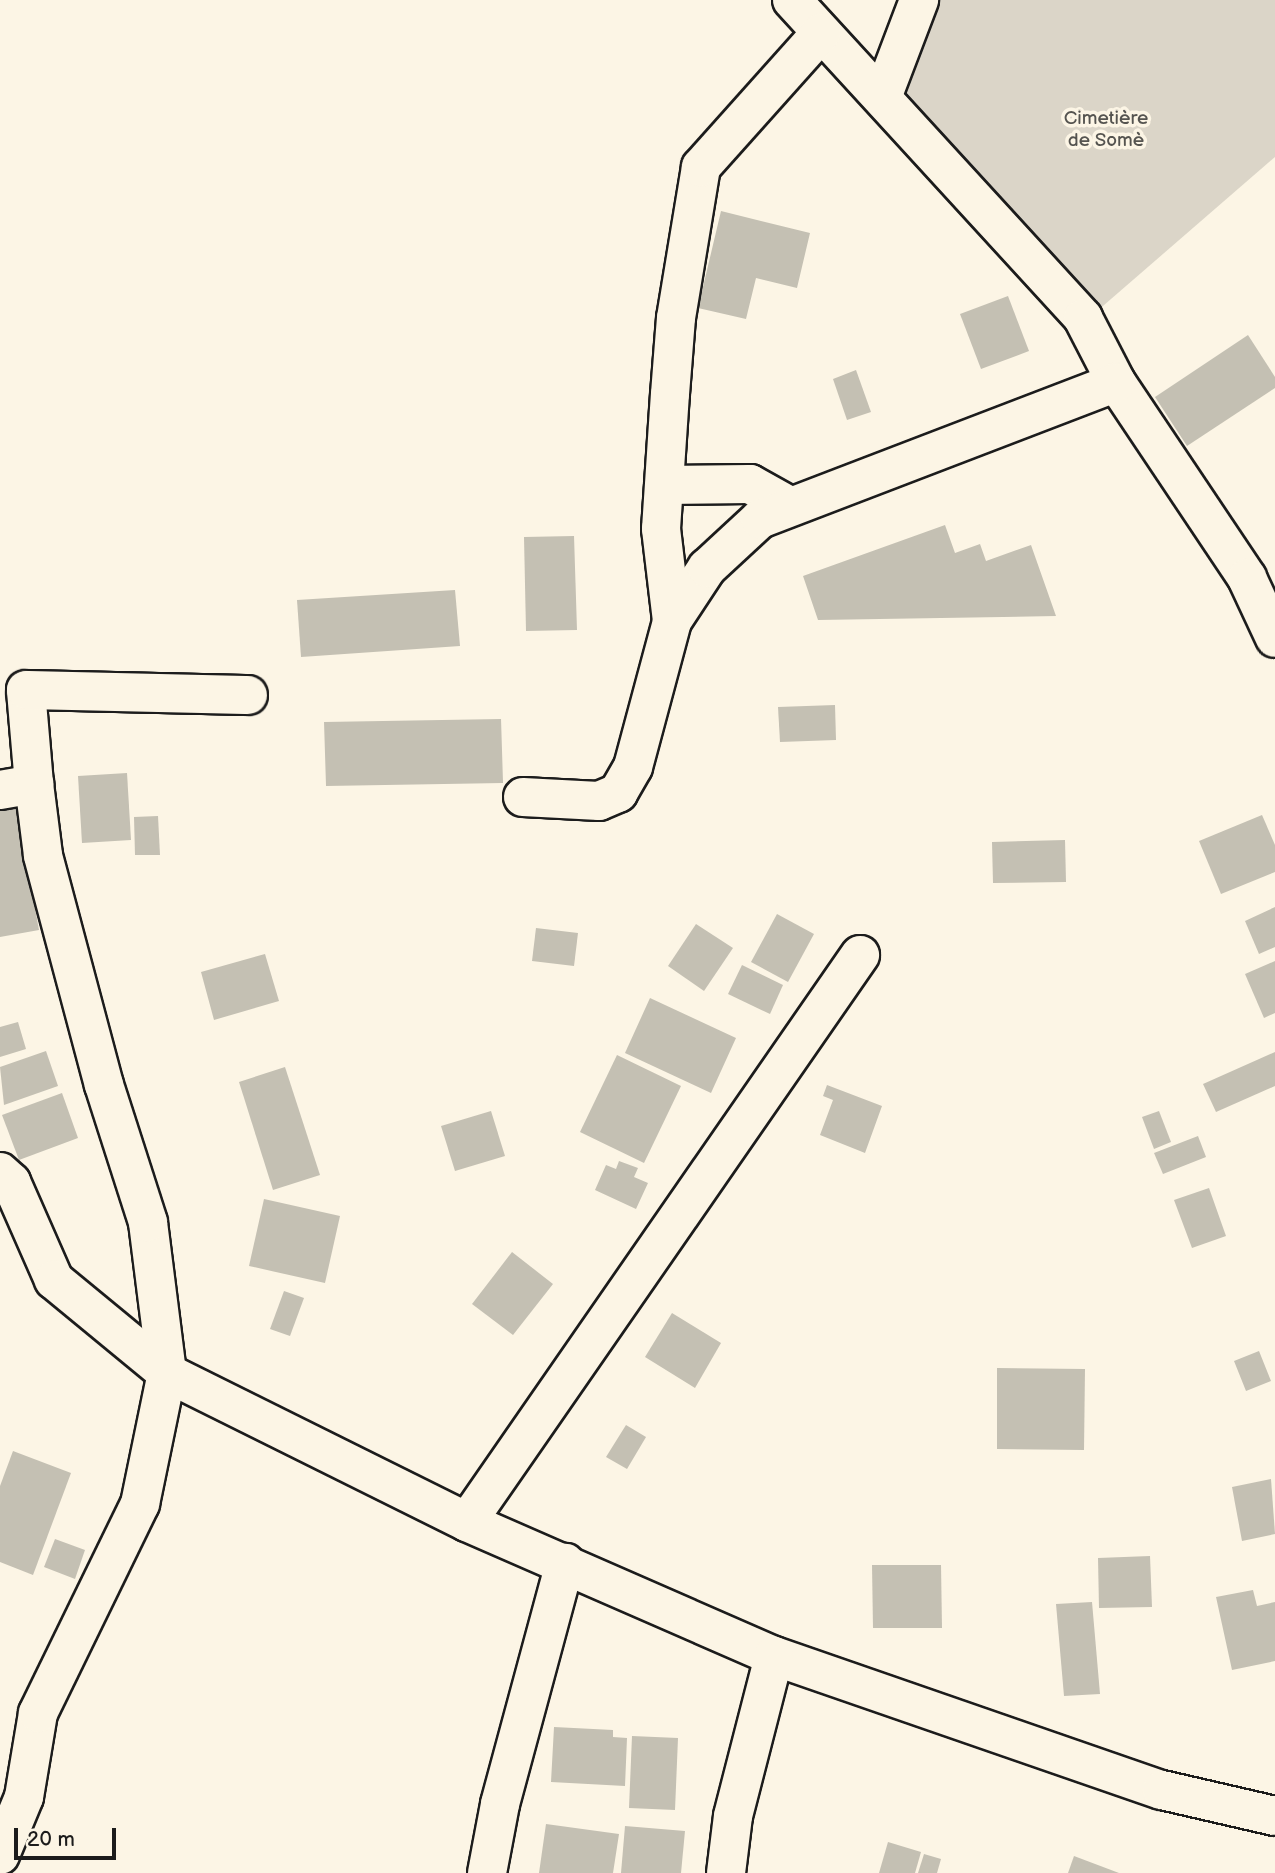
<!DOCTYPE html>
<meta charset="utf-8">
<style>
body{margin:0}
#map{position:relative;width:1275px;height:1873px;overflow:hidden;background:#fcf5e5;font-family:"Balsamiq Sans",sans-serif}
div>[style]{position:absolute}
.green>*{inset:0;background:#dbd5c8}
.building>*{inset:0;background:#c4c0b3}
.roads{filter:drop-shadow(2px 0 #1c1c1c) drop-shadow(-2px 0 #1c1c1c) drop-shadow(0 2px #1c1c1c) drop-shadow(0 -2px #1c1c1c)}
.minor>*{height:38px;margin:-19px;padding:0 19px;transform-origin:19px;border-radius:19px;background:#fcf5e5}
span{translate:-50% -50%;white-space:nowrap;text-align:center;line-height:1.15;-webkit-text-stroke:7px #fcf5e5;paint-order:stroke}
.park-label{font-size:19px;color:#555450}
.scale{position:absolute;left:14px;top:1828px;width:102px;height:32px;box-sizing:border-box;border:4px solid #1c1c1c;border-top:0;padding-left:9px;font-size:21px;line-height:24px;white-space:nowrap;color:#1c1c1c;-webkit-text-stroke:5px #fcf5e5;paint-order:stroke}
</style>
<div id="map">
<div class="green">
<div style="clip-path:polygon(925px 0,1275px 0,1275px 157px,1096px 312px,891px 92px)"></div>
</div>
<div class="building">
<div style="clip-path:polygon(721px 211px,810px 233px,797px 288px,756px 278px,746px 319px,698px 308px)"></div>
<div style="clip-path:polygon(1008px 296px,1029px 351px,981px 369px,960px 314px)"></div>
<div style="clip-path:polygon(1248px 335px,1275px 377px,1275px 388px,1187px 446px,1155px 397px)"></div>
<div style="clip-path:polygon(856px 370px,871px 412px,847px 420px,833px 379px)"></div>
<div style="clip-path:polygon(945px 525px,955px 553px,980px 544px,986px 561px,1031px 545px,1056px 616px,818px 620px,803px 576px)"></div>
<div style="clip-path:polygon(574px 536px,577px 630px,526px 631px,524px 537px)"></div>
<div style="clip-path:polygon(455px 590px,460px 646px,301px 657px,297px 600px)"></div>
<div style="clip-path:polygon(835px 705px,836px 740px,780px 742px,778px 707px)"></div>
<div style="clip-path:polygon(501px 719px,503px 783px,326px 786px,324px 722px)"></div>
<div style="clip-path:polygon(127px 773px,131px 840px,82px 843px,78px 776px)"></div>
<div style="clip-path:polygon(16px 805px,39px 930px,0 937px,0 808px)"></div>
<div style="clip-path:polygon(1262px 815px,1275px 845px,1275px 872px,1221px 894px,1199px 841px)"></div>
<div style="clip-path:polygon(158px 816px,160px 855px,135px 855px,134px 817px)"></div>
<div style="clip-path:polygon(1065px 840px,1066px 882px,993px 883px,992px 842px)"></div>
<div style="clip-path:polygon(1275px 907px,1275px 947px,1259px 954px,1245px 921px)"></div>
<div style="clip-path:polygon(777px 914px,814px 934px,788px 982px,751px 962px)"></div>
<div style="clip-path:polygon(696px 924px,733px 948px,704px 991px,668px 966px)"></div>
<div style="clip-path:polygon(536px 928px,578px 933px,574px 966px,532px 961px)"></div>
<div style="clip-path:polygon(265px 954px,279px 1001px,214px 1020px,201px 972px)"></div>
<div style="clip-path:polygon(1275px 961px,1275px 1013px,1264px 1018px,1245px 974px)"></div>
<div style="clip-path:polygon(742px 965px,783px 985px,770px 1014px,728px 994px)"></div>
<div style="clip-path:polygon(650px 998px,736px 1038px,711px 1093px,625px 1053px)"></div>
<div style="clip-path:polygon(18px 1022px,26px 1049px,0 1057px,0 1027px)"></div>
<div style="clip-path:polygon(46px 1051px,58px 1086px,4px 1105px,0 1067px)"></div>
<div style="clip-path:polygon(1275px 1052px,1275px 1086px,1216px 1112px,1203px 1084px)"></div>
<div style="clip-path:polygon(617px 1055px,681px 1086px,644px 1163px,580px 1132px)"></div>
<div style="clip-path:polygon(285px 1067px,320px 1175px,273px 1190px,239px 1082px)"></div>
<div style="clip-path:polygon(827px 1085px,882px 1106px,865px 1153px,820px 1135px,833px 1100px,823px 1096px)"></div>
<div style="clip-path:polygon(62px 1093px,78px 1138px,19px 1160px,2px 1115px)"></div>
<div style="clip-path:polygon(491px 1111px,505px 1156px,455px 1171px,441px 1126px)"></div>
<div style="clip-path:polygon(1159px 1111px,1171px 1142px,1154px 1149px,1142px 1117px)"></div>
<div style="clip-path:polygon(1198px 1136px,1206px 1157px,1163px 1174px,1154px 1153px)"></div>
<div style="clip-path:polygon(619px 1161px,638px 1168px,634px 1177px,648px 1183px,636px 1209px,595px 1190px,606px 1165px,616px 1169px)"></div>
<div style="clip-path:polygon(1209px 1188px,1226px 1236px,1192px 1248px,1174px 1200px)"></div>
<div style="clip-path:polygon(264px 1199px,340px 1216px,325px 1283px,249px 1266px)"></div>
<div style="clip-path:polygon(512px 1252px,553px 1284px,513px 1335px,472px 1304px)"></div>
<div style="clip-path:polygon(284px 1291px,304px 1298px,290px 1336px,270px 1329px)"></div>
<div style="clip-path:polygon(672px 1313px,721px 1343px,695px 1388px,645px 1357px)"></div>
<div style="clip-path:polygon(1259px 1351px,1271px 1381px,1246px 1391px,1234px 1361px)"></div>
<div style="clip-path:polygon(997px 1368px,1085px 1369px,1084px 1450px,997px 1449px)"></div>
<div style="clip-path:polygon(626px 1425px,646px 1437px,627px 1469px,606px 1457px)"></div>
<div style="clip-path:polygon(13px 1451px,71px 1473px,33px 1575px,0 1562px,0 1486px)"></div>
<div style="clip-path:polygon(1271px 1479px,1275px 1534px,1242px 1541px,1232px 1487px)"></div>
<div style="clip-path:polygon(55px 1539px,85px 1550px,75px 1579px,44px 1567px)"></div>
<div style="clip-path:polygon(1150px 1556px,1152px 1607px,1099px 1608px,1098px 1558px)"></div>
<div style="clip-path:polygon(872px 1565px,941px 1565px,942px 1628px,873px 1628px)"></div>
<div style="clip-path:polygon(1253px 1590px,1257px 1606px,1275px 1602px,1275px 1661px,1232px 1670px,1216px 1597px)"></div>
<div style="clip-path:polygon(1092px 1602px,1100px 1694px,1064px 1696px,1056px 1604px)"></div>
<div style="clip-path:polygon(554px 1727px,613px 1730px,613px 1737px,627px 1738px,625px 1786px,551px 1782px)"></div>
<div style="clip-path:polygon(632px 1736px,678px 1738px,675px 1810px,629px 1808px)"></div>
<div style="clip-path:polygon(546px 1824px,619px 1834px,613px 1873px,539px 1873px)"></div>
<div style="clip-path:polygon(625px 1826px,685px 1831px,681px 1873px,621px 1873px)"></div>
<div style="clip-path:polygon(888px 1842px,921px 1852px,915px 1873px,879px 1873px)"></div>
<div style="clip-path:polygon(924px 1854px,941px 1859px,937px 1873px,918px 1873px)"></div>
<div style="clip-path:polygon(1074px 1856px,1119px 1873px,1068px 1873px)"></div>
</div>
<div class="roads">
<div class="minor">
<div style="left:792px;top:0;width:431px;rotate:47.5deg"></div>
<div style="left:1083px;top:318px;width:72px;rotate:62.7deg"></div>
<div style="left:1116px;top:382px;width:236px;rotate:56.2deg"></div>
<div style="left:1247px;top:578px;width:66px;rotate:65deg"></div>
<div style="left:883px;top:95px;width:102px;rotate:-69.2deg"></div>
<div style="left:665px;top:485px;width:85px;rotate:-0.7deg"></div>
<div style="left:750px;top:484px;width:43px;rotate:28.9deg"></div>
<div style="left:672px;top:621px;width:93px;rotate:-96.8deg"></div>
<div style="left:661px;top:529px;width:135px;rotate:-86.2deg"></div>
<div style="left:670px;top:394px;width:76px;rotate:-85.5deg"></div>
<div style="left:676px;top:318px;width:153px;rotate:-80.6deg"></div>
<div style="left:701px;top:167px;width:180px;rotate:-48.2deg"></div>
<div style="left:0;top:790px;width:35px;rotate:-10deg"></div>
<div style="left:34px;top:784px;width:94px;rotate:-94.9deg"></div>
<div style="left:26px;top:690px;width:222px;rotate:1.3deg"></div>
<div style="left:523px;top:797px;width:76px;rotate:3deg"></div>
<div style="left:599px;top:801px;width:21px;rotate:-23deg"></div>
<div style="left:618px;top:793px;width:30px;rotate:-60deg"></div>
<div style="left:633px;top:767px;width:151px;rotate:-75deg"></div>
<div style="left:672px;top:621px;width:64px;rotate:-56.6deg"></div>
<div style="left:707px;top:568px;width:72px;rotate:-42.8deg"></div>
<div style="left:760px;top:519px;width:381px;rotate:-21deg"></div>
<div style="left:0;top:1172px;width:15px;rotate:42deg"></div>
<div style="left:11px;top:1182px;width:107px;rotate:66.3deg"></div>
<div style="left:54px;top:1280px;width:146px;rotate:39.5deg"></div>
<div style="left:167px;top:1373px;width:335px;rotate:26.4deg"></div>
<div style="left:467px;top:1522px;width:335px;rotate:23.6deg"></div>
<div style="left:774px;top:1656px;width:410px;rotate:19.1deg"></div>
<div style="left:1162px;top:1790px;width:116px;rotate:13deg"></div>
<div style="left:467px;top:1522px;width:690px;rotate:-55.27deg"></div>
<div style="left:0;top:1855px;width:63px;rotate:-67.5deg"></div>
<div style="left:24px;top:1797px;width:85px;rotate:-80.5deg"></div>
<div style="left:38px;top:1713px;width:233px;rotate:-64deg"></div>
<div style="left:140px;top:1504px;width:134px;rotate:-78.4deg"></div>
<div style="left:167px;top:1373px;width:152px;rotate:-97.2deg"></div>
<div style="left:148px;top:1222px;width:144px;rotate:-107.8deg"></div>
<div style="left:104px;top:1085px;width:238px;rotate:-104.9deg"></div>
<div style="left:43px;top:855px;width:72px;rotate:-97.2deg"></div>
<div style="left:487px;top:1873px;width:70px;rotate:-79.3deg"></div>
<div style="left:500px;top:1804px;width:250px;rotate:-74.9deg"></div>
<div style="left:726px;top:1873px;width:57px;rotate:-83deg"></div>
<div style="left:733px;top:1816px;width:165px;rotate:-75.6deg"></div>
</div>
</div>
<div class="park-label">
<span style="left:1106px;top:130px">Cimetière<br>de Somè</span>
</div>
<div class="scale">20 m</div>
</div>
